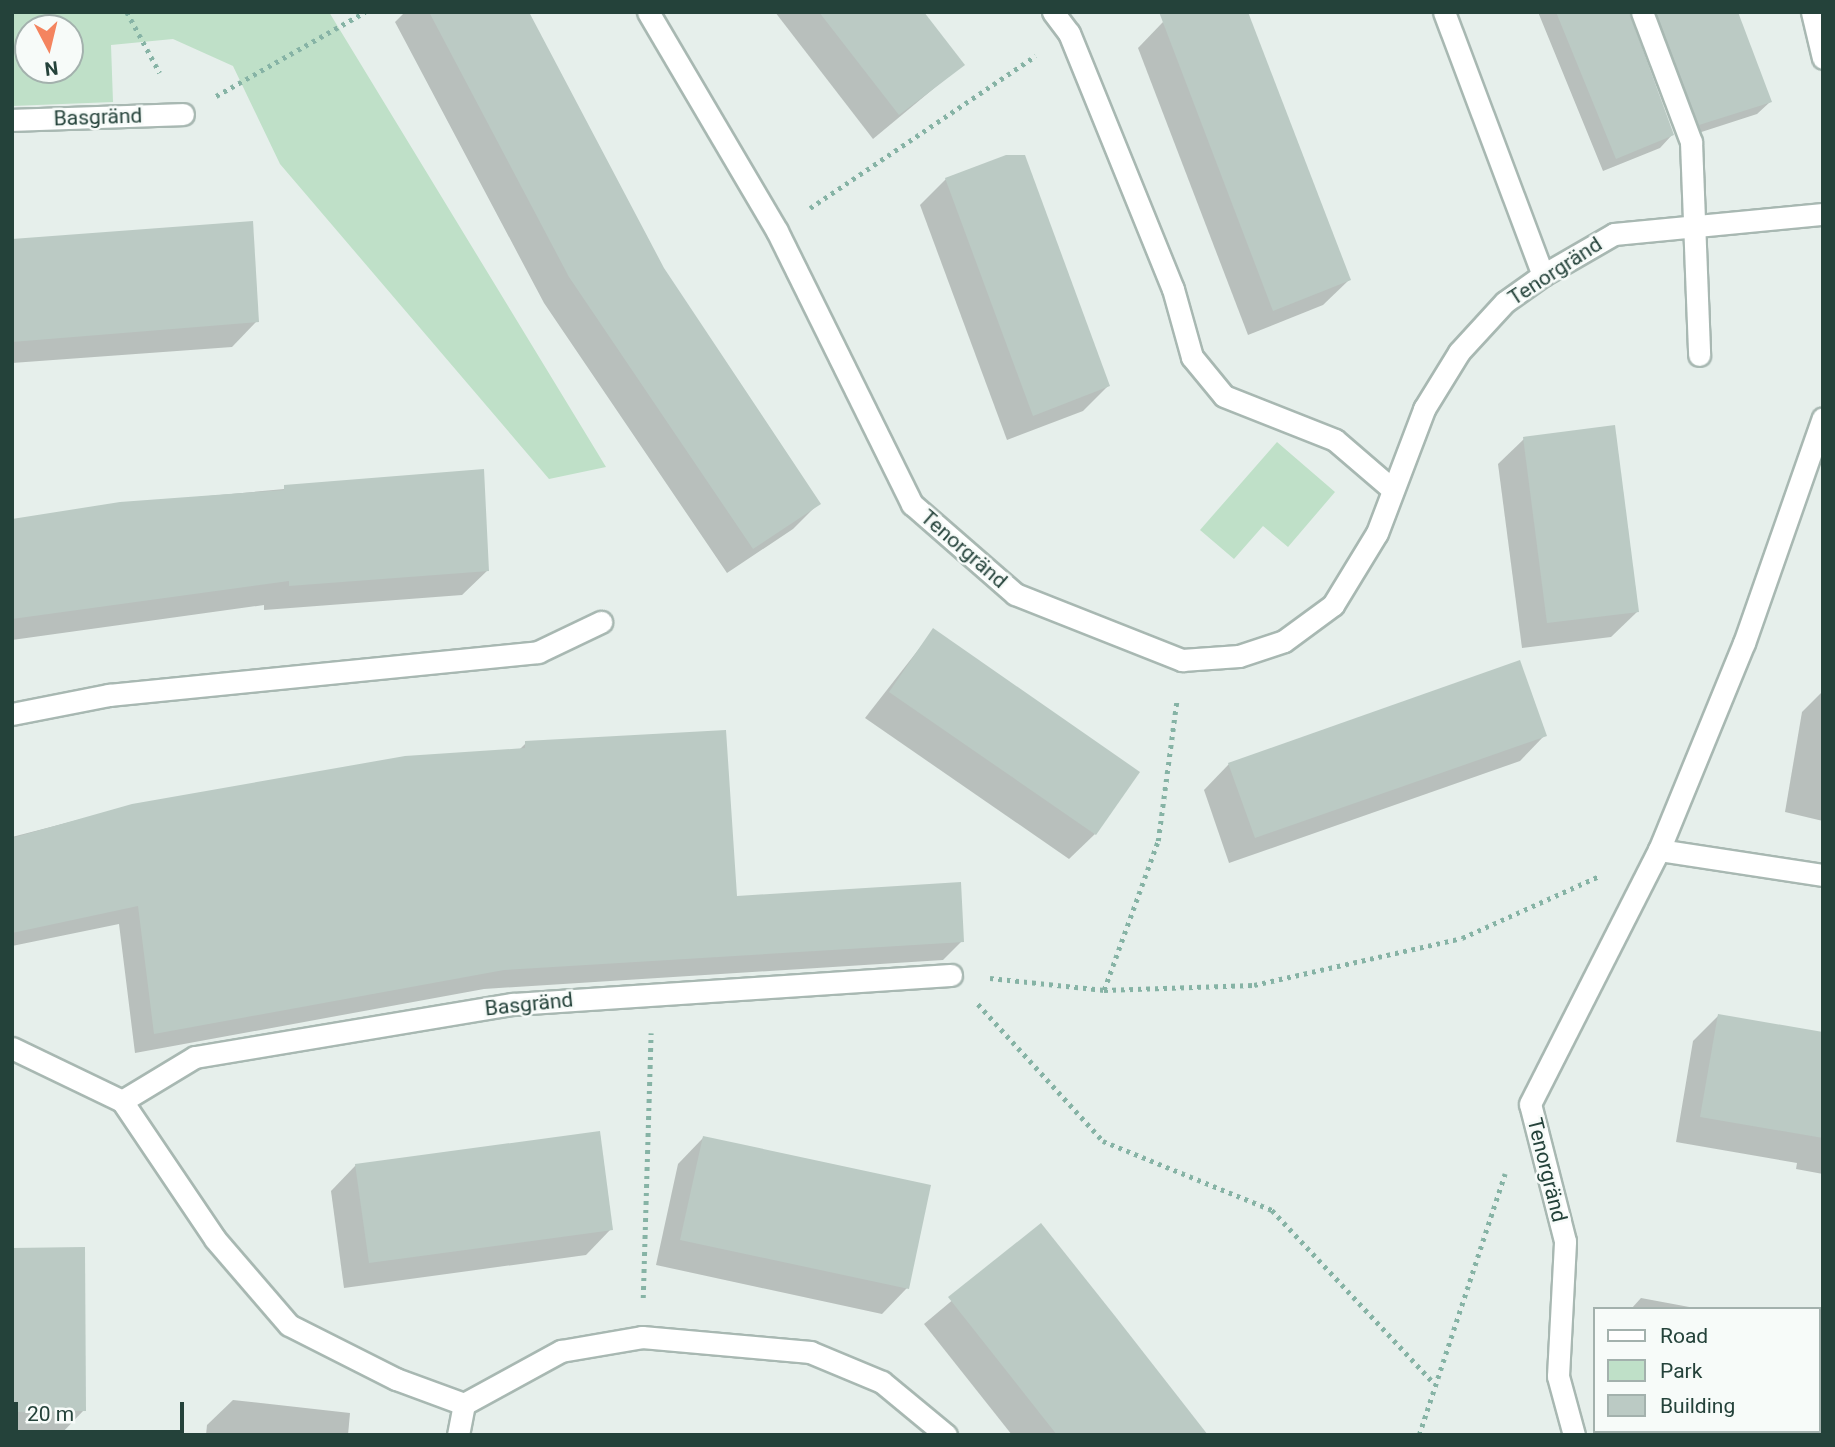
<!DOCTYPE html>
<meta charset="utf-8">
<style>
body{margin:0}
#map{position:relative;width:1835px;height:1447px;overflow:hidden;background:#e6efeb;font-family:Roboto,sans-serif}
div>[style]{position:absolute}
.green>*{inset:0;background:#bfe0c8}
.shadow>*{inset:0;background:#0003}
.building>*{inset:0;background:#bbcac4}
.path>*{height:4.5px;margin-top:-2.25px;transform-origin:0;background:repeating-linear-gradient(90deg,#86b3a5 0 3.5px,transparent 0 8.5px)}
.roads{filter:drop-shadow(2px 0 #a8b8b2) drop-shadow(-2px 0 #a8b8b2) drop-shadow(0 2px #a8b8b2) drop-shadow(0 -2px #a8b8b2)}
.lane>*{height:21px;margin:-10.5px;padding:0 10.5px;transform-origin:10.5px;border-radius:10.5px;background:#fff}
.street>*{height:21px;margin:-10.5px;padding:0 10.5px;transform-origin:10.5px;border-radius:10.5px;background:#fff}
span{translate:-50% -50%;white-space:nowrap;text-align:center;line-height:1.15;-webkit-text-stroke:5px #f7fbf9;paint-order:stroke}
.street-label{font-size:21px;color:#24423a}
.frame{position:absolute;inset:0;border:14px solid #24423a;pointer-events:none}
.legend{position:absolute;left:1593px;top:1307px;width:228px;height:126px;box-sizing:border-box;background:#f7fbf9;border:2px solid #a3b1ad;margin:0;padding:9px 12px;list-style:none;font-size:21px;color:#24423a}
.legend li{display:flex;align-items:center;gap:14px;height:35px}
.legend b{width:35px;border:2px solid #a3b1ad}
.north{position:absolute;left:14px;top:14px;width:70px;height:70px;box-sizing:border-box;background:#f7fbf9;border:2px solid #a3b1ad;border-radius:50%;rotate:173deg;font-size:19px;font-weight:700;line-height:28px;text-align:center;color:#24423a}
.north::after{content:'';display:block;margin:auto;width:24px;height:32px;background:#f4845f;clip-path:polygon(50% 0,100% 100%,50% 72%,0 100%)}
.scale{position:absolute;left:14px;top:1402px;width:170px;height:32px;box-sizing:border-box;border:4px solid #24423a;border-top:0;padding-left:9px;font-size:21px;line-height:24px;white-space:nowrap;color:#24423a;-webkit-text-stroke:5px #f7fbf9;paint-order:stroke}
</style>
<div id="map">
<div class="green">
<div style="clip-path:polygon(evenodd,12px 12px,329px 12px,606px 467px,549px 479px,280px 164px,233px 66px,173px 39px,111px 45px,113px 102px,12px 106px,12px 12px,28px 28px,70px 28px,70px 70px,28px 70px,28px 28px)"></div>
<div style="clip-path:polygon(1277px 442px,1335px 492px,1288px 547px,1263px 526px,1234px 559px,1200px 530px)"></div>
</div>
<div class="shadow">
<div style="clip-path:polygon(405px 12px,528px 12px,663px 268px,818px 504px,793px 529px,727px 573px,544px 303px,395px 22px)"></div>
<div style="clip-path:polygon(775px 12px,922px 12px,962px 65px,873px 139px)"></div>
<div style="clip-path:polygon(1538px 12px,1737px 12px,1770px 102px,1757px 114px,1686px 137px,1642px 20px,1629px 14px,1672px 135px,1660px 148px,1603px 171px)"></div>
<div style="clip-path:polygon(1163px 22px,1349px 280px,1323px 305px,1248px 335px,1138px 48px)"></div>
<div style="clip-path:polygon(946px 179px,1108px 386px,1083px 411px,1007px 440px,920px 205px)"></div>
<div style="clip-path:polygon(12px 239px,257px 321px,232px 347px,12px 363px)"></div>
<div style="clip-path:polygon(1524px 439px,1637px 612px,1611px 637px,1522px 648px,1498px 464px)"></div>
<div style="clip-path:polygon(483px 471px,488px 570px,462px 595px,264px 610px,264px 605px,12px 640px,12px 525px,120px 504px)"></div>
<div style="clip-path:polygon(933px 631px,1095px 834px,1069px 859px,865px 718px)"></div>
<div style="clip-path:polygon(1823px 691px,1823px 821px,1785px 812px,1802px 712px)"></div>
<div style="clip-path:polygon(1545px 735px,1520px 761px,1229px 863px,1204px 790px,1229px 764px)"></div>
<div style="clip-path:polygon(526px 743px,736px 898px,962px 941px,943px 960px,484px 989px,135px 1053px,119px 924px,12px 946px,12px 837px,132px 806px,519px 750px)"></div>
<div style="clip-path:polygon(1719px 1015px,1823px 1036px,1823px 1174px,1796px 1169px,1797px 1163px,1676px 1142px,1693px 1041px)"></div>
<div style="clip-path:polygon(703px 1138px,907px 1288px,882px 1314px,656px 1265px,678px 1164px)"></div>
<div style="clip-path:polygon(356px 1165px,611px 1229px,586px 1255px,344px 1288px,331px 1191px)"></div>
<div style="clip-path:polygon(1041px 1226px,1206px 1435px,1012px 1435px,924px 1324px)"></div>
<div style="clip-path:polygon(12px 1249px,84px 1410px,60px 1435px,12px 1435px)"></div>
<div style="clip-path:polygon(1641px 1298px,1700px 1309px,1631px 1309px)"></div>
<div style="clip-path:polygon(1819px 1330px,1823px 1435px,1641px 1431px,1819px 1431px)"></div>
<div style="clip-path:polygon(233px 1400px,350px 1413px,348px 1435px,206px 1435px,207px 1425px)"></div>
</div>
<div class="building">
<div style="clip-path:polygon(429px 12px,529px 12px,664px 268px,821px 504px,753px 549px,569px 277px)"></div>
<div style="clip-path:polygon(819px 12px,924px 12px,965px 65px,899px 115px)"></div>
<div style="clip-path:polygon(1159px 12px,1248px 12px,1351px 280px,1273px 311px)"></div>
<div style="clip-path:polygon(1556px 12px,1629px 12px,1674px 135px,1616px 159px)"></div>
<div style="clip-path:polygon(1656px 12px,1738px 12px,1772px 102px,1699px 125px)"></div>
<div style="clip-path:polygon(1006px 155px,1025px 155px,1110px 386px,1033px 416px,945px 178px)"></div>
<div style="clip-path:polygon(253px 221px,259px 322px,12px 342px,12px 239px)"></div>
<div style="clip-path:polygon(1615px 425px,1639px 612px,1547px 623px,1523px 437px)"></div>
<div style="clip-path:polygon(484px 469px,489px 571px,289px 586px,289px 581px,12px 619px,12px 519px,120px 502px,284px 490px,284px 485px)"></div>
<div style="clip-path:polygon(933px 628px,1140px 772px,1096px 835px,889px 692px)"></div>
<div style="clip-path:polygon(1520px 660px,1547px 736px,1255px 838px,1228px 763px)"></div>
<div style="clip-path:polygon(726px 730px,737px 896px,961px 882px,964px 942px,504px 970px,154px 1034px,138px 906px,12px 933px,12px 838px,132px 804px,405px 756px,525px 748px,525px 741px)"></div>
<div style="clip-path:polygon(1718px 1014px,1823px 1032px,1823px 1138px,1700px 1117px)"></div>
<div style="clip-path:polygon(600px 1131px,613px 1230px,369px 1263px,355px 1164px)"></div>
<div style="clip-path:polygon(703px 1136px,931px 1185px,909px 1289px,680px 1240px)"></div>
<div style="clip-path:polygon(1041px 1223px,1115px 1316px,1208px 1435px,1057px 1435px,948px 1297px)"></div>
<div style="clip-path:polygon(85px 1247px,86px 1411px,12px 1412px,12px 1248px)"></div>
</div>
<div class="path">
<div style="left:127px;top:12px;width:69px;rotate:61.6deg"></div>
<div style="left:216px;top:96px;width:171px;rotate:-29.4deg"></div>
<div style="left:810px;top:208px;width:272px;rotate:-34deg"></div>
<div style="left:990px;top:978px;width:115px;rotate:6deg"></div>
<div style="left:1104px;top:990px;width:150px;rotate:-1.9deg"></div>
<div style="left:1254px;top:985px;width:213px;rotate:-12.7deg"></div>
<div style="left:1462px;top:938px;width:150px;rotate:-24.3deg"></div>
<div style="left:1104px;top:990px;width:158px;rotate:-70.1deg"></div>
<div style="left:1158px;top:841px;width:143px;rotate:-82.4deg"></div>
<div style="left:978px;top:1004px;width:185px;rotate:47.6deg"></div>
<div style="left:1103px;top:1141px;width:183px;rotate:22.2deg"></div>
<div style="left:1272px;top:1210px;width:238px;rotate:46.9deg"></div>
<div style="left:643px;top:1298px;width:265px;rotate:-88.3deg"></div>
<div style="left:1419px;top:1435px;width:275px;rotate:-71.8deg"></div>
</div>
<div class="roads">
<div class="lane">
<div style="left:1444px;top:12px;width:281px;rotate:69.4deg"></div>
<div style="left:1642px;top:12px;width:139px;rotate:69.3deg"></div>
<div style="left:1691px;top:142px;width:213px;rotate:87.8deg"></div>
</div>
<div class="street">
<div style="left:648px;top:12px;width:254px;rotate:59.5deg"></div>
<div style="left:777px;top:231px;width:305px;rotate:63.7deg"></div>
<div style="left:912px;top:504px;width:137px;rotate:41.1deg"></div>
<div style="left:1015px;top:594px;width:180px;rotate:21.6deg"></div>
<div style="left:1182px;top:660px;width:57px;rotate:-4deg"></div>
<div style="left:1239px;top:656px;width:47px;rotate:-18.4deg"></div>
<div style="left:1284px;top:641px;width:61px;rotate:-36.3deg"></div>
<div style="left:1333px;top:605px;width:84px;rotate:-58.6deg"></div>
<div style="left:1377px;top:533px;width:133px;rotate:-69.2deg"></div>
<div style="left:1424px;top:409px;width:67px;rotate:-58.4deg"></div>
<div style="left:1459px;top:352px;width:68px;rotate:-47.4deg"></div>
<div style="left:1505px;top:302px;width:47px;rotate:-35.4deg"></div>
<div style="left:1543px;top:275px;width:82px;rotate:-30deg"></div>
<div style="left:1614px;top:234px;width:210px;rotate:-5.5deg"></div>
<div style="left:1053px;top:12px;width:26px;rotate:53deg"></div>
<div style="left:1069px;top:33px;width:276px;rotate:67.9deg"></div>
<div style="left:1173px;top:289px;width:71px;rotate:74.4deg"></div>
<div style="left:1192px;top:357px;width:50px;rotate:50.6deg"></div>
<div style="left:1224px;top:396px;width:119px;rotate:21.6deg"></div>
<div style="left:1335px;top:440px;width:75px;rotate:40.7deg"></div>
<div style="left:1812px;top:12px;width:47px;rotate:76.6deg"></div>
<div style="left:12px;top:120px;width:171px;rotate:-2deg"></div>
<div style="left:12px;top:714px;width:99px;rotate:-11.1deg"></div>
<div style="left:109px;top:695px;width:431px;rotate:-5.7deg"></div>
<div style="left:538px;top:652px;width:70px;rotate:-25.5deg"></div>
<div style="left:1659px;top:850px;width:166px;rotate:8.7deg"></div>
<div style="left:12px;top:1048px;width:122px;rotate:25.7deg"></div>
<div style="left:122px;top:1101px;width:166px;rotate:56deg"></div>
<div style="left:215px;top:1239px;width:113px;rotate:49.3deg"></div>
<div style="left:289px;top:1325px;width:120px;rotate:26.8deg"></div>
<div style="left:396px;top:1379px;width:72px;rotate:20.2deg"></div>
<div style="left:464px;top:1404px;width:111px;rotate:-28.7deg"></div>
<div style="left:561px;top:1351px;width:82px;rotate:-9.8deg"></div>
<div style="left:642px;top:1337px;width:169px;rotate:5.1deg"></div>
<div style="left:810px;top:1352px;width:78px;rotate:22.6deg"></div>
<div style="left:882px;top:1382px;width:83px;rotate:39.6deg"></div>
<div style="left:122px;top:1101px;width:85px;rotate:-31.1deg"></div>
<div style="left:195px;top:1057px;width:322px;rotate:-9.5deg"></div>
<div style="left:513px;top:1004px;width:439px;rotate:-3.8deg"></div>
<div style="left:458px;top:1435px;width:32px;rotate:-79deg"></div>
<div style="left:1574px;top:1435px;width:61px;rotate:-105.2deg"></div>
<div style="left:1558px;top:1376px;width:135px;rotate:-87deg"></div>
<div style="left:1565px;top:1241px;width:141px;rotate:-104.3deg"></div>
<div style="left:1530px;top:1104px;width:285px;rotate:-63.1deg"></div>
<div style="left:1659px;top:850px;width:224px;rotate:-67.7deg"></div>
<div style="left:1744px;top:643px;width:238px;rotate:-70.7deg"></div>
</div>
</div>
<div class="street-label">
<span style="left:98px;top:117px;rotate:-2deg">Basgränd</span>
<span style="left:1555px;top:271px;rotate:-33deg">Tenorgränd</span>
<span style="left:964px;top:549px;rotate:41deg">Tenorgränd</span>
<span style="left:529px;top:1004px;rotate:-6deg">Basgränd</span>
<span style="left:1547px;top:1170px;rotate:76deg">Tenorgränd</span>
</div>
<div class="frame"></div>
<ul class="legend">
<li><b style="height:9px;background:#fff"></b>Road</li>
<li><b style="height:19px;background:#bfe0c8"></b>Park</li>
<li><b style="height:19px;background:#bbcac4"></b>Building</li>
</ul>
<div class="north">N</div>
<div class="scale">20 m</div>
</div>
